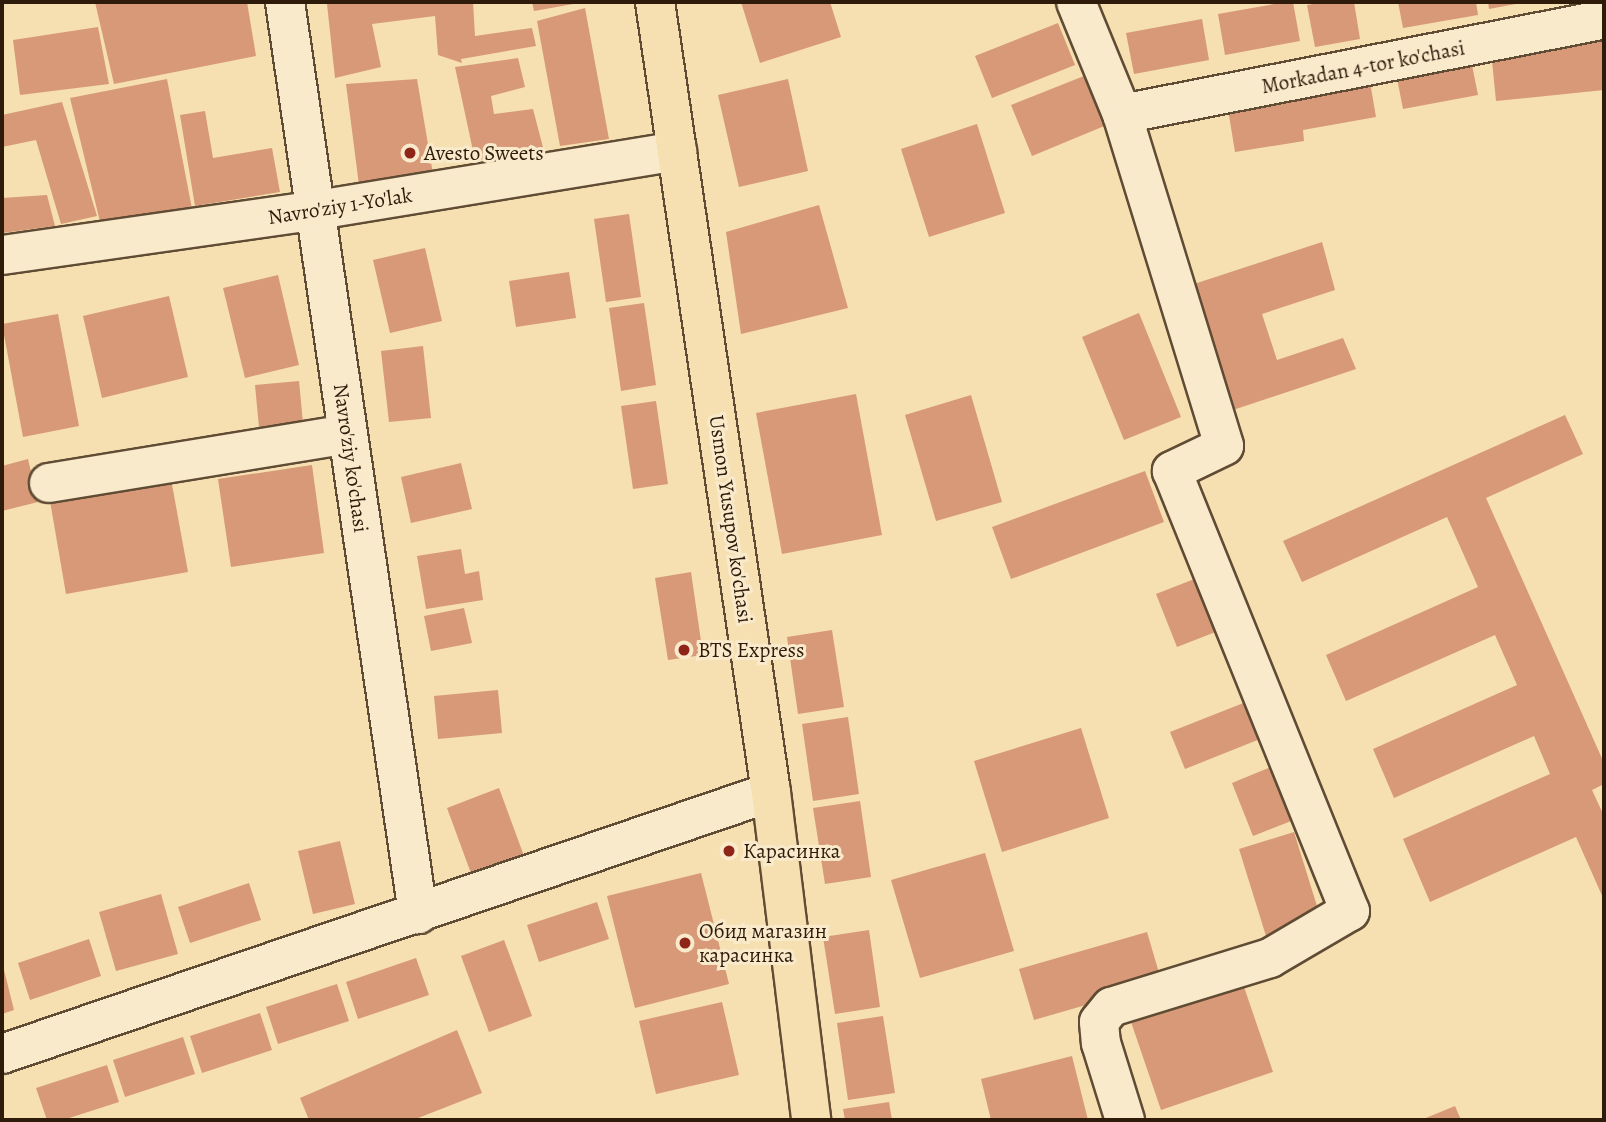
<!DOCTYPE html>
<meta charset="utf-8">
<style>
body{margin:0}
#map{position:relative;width:1606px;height:1122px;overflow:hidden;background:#f6dfb0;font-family:Alegreya,serif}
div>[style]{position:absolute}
.building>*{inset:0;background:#d79977}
.roads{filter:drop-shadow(2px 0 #604c34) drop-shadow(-2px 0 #604c34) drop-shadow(0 2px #604c34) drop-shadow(0 -2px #604c34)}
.minor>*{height:38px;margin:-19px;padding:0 19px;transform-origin:19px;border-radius:19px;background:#f9eacc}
.major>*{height:38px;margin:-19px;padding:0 19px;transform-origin:19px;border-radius:19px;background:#f6dfb0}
.dots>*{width:19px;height:19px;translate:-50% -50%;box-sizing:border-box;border:4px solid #f9eacc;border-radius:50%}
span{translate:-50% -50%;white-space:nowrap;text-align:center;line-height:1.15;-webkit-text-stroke:6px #f9eacc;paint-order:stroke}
.street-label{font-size:21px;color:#2e1b0a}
.poi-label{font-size:21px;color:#2e1b0a}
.left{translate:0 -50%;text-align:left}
.frame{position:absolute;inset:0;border:4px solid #2e1b0a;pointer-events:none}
</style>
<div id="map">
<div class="building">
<div style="clip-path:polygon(95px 2px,247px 2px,256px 56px,114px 84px)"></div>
<div style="clip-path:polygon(342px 2px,473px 2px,475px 36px,532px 28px,536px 46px,461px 59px,462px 63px,438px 55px,435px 16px,372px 24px,381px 67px,335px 78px,327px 4px)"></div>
<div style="clip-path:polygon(532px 2px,579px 2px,579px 3px,534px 11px)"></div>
<div style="clip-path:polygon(741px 2px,830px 2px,841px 37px,760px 63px)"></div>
<div style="clip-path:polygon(1286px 2px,1293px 2px,1300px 41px,1225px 55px,1218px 14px)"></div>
<div style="clip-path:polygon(1325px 2px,1354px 2px,1360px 39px,1315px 47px,1307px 5px)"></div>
<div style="clip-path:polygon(1398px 2px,1476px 2px,1478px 15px,1403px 28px)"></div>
<div style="clip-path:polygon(1488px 2px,1521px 2px,1521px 3px,1489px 9px)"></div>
<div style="clip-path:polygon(585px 8px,609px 139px,560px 146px,537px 21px)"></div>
<div style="clip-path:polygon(1202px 19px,1209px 60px,1134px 74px,1126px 33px)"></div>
<div style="clip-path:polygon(1058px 23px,1075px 65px,992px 98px,975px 56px)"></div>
<div style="clip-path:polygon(98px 27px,109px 84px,20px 95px,13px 40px)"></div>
<div style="clip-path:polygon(1604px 38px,1604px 90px,1496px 101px,1491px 51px)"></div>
<div style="clip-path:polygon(1470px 55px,1478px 95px,1403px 109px,1395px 68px)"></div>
<div style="clip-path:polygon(518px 58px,525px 87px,491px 96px,494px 114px,533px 109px,545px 155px,475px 160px,455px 67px)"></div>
<div style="clip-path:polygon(1094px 72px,1114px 122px,1032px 156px,1011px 105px)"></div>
<div style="clip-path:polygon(1369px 76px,1376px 117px,1303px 130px,1304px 141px,1235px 152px,1227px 103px)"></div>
<div style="clip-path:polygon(167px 79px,193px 214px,102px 230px,70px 98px)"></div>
<div style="clip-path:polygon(417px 79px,433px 174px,359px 185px,346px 84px)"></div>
<div style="clip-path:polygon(788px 79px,808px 171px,739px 187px,718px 95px)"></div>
<div style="clip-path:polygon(62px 102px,97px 216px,61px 224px,36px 140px,2px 147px,2px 115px)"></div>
<div style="clip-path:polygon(205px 111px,213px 158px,272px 148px,280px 192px,195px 206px,180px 115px)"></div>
<div style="clip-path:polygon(977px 124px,1005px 213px,929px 237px,901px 149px)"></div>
<div style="clip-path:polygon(47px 195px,55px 226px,2px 233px,2px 198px)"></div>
<div style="clip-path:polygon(819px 205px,848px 308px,741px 334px,726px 232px)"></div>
<div style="clip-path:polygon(629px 214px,641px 297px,606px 302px,594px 219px)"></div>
<div style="clip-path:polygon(1322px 242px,1335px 290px,1262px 314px,1277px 360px,1343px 338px,1356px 369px,1230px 411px,1191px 285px)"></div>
<div style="clip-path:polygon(425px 248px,442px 321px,390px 333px,373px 260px)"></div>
<div style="clip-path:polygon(569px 272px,576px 318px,516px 327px,509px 281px)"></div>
<div style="clip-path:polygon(278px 275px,299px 365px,245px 378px,223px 288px)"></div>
<div style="clip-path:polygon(169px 296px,188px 377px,102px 398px,83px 316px)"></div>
<div style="clip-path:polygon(644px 303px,656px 385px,621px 391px,609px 308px)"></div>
<div style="clip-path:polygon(1139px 313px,1181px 417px,1124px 440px,1082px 337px)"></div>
<div style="clip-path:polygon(58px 314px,79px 426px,23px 437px,2px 324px)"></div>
<div style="clip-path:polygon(423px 346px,431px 418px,389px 422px,381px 351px)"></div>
<div style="clip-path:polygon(299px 381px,304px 434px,260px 438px,255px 385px)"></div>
<div style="clip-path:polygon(856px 394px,882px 535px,782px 554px,756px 413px)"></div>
<div style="clip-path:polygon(971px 395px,1002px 502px,936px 521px,905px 415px)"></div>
<div style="clip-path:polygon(656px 401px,668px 484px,633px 489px,621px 406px)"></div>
<div style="clip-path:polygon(1565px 415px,1583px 454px,1486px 498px,1604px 763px,1604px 784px,1592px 790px,1604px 816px,1604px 900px,1576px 837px,1430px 902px,1403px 839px,1550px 774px,1534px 736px,1394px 798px,1373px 749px,1517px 685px,1495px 635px,1346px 701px,1326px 655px,1478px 587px,1447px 517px,1302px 582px,1283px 541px)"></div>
<div style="clip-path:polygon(28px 459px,38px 502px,2px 511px,2px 466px)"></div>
<div style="clip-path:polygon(461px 463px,472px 509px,411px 523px,401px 477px)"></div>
<div style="clip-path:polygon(312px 465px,324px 553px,231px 567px,218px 479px)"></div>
<div style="clip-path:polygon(1145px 471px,1164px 522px,1011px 579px,992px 527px)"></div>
<div style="clip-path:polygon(171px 479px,188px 572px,66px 594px,50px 501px)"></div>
<div style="clip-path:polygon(461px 549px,465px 574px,479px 571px,483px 600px,426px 609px,417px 556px)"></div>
<div style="clip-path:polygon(691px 572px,703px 655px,668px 660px,655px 578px)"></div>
<div style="clip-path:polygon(1197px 578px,1218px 631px,1177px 647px,1156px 594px)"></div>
<div style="clip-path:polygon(464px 608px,472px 643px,431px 651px,424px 616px)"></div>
<div style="clip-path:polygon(832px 630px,844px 707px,798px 714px,787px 637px)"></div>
<div style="clip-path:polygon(498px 690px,502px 733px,438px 739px,434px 696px)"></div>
<div style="clip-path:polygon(1251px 700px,1265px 737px,1185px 769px,1170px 732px)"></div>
<div style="clip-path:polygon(848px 717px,859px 794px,813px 801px,802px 724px)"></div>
<div style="clip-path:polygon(1081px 728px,1109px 818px,1002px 852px,974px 761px)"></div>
<div style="clip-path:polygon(1278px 764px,1299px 818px,1253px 836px,1232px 783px)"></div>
<div style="clip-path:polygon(499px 788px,524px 856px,472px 876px,447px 808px)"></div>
<div style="clip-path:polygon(860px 801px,871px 877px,825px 884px,813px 808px)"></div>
<div style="clip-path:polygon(1294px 832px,1321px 919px,1266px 936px,1239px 849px)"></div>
<div style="clip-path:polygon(340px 841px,355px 904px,313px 914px,298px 851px)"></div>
<div style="clip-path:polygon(985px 853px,1014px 951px,920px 978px,891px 880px)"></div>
<div style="clip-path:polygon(701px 873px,729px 984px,635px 1008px,607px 896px)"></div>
<div style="clip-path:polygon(249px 883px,261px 920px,190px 943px,178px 907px)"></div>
<div style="clip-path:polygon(161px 894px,178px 954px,116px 971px,99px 912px)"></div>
<div style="clip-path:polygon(597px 902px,609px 939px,539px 962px,527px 925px)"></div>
<div style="clip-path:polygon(869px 930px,880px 1007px,835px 1014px,823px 937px)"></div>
<div style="clip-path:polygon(1147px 932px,1162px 983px,1034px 1020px,1019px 969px)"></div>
<div style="clip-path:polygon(89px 939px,101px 976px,30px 1000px,18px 963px)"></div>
<div style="clip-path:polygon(504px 940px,532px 1016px,489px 1032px,461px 956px)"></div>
<div style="clip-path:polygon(416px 958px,429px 995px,358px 1019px,346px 982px)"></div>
<div style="clip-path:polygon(2px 962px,14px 1010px,2px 1014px)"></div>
<div style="clip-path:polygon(1242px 981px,1273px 1072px,1161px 1110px,1130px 1019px)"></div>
<div style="clip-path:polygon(337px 984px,349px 1021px,278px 1044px,266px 1007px)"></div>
<div style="clip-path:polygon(722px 1002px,739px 1075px,656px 1094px,639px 1021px)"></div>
<div style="clip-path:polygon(260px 1013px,272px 1050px,202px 1073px,190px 1036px)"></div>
<div style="clip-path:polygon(883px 1016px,895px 1093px,848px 1100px,837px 1023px)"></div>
<div style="clip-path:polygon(457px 1030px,482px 1093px,413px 1120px,309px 1120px,300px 1098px)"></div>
<div style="clip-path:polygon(183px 1037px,195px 1074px,125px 1097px,113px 1060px)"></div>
<div style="clip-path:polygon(1072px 1056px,1088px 1120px,991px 1120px,981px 1079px)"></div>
<div style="clip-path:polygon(107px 1065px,119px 1102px,63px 1120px,47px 1120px,36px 1088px)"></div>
<div style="clip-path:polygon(889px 1102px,892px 1120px,845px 1120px,843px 1109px)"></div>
<div style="clip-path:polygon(1455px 1106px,1461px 1120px,1421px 1120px)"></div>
</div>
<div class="roads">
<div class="minor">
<div style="left:285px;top:2px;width:922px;rotate:81.7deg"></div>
<div style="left:1076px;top:2px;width:121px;rotate:67.7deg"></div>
<div style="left:1122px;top:114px;width:347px;rotate:72.9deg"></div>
<div style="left:1224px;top:446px;width:58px;rotate:154.3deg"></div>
<div style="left:1172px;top:471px;width:475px;rotate:68deg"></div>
<div style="left:1350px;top:911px;width:93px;rotate:149.6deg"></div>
<div style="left:1270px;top:958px;width:166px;rotate:162.9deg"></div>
<div style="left:1111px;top:1007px;width:19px;rotate:129deg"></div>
<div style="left:1099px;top:1022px;width:21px;rotate:85deg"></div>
<div style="left:1101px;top:1043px;width:81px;rotate:72.7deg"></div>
<div style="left:1122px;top:114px;width:491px;rotate:-11.1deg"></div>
<div style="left:2px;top:255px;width:319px;rotate:-8.1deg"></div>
<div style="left:318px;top:210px;width:364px;rotate:-9.3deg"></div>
<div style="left:49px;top:483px;width:302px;rotate:-9.3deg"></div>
<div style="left:2px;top:1054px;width:812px;rotate:-18.81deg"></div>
</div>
<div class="major">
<div style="left:655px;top:2px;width:798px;rotate:81.65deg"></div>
<div style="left:771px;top:792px;width:330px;rotate:83deg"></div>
</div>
</div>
<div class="dots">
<div style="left:410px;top:153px;background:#8f2418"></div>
<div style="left:684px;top:650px;background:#8f2418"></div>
<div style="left:729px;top:851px;background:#8f2418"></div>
<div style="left:685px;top:943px;background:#8f2418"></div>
</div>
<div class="street-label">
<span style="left:1363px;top:67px;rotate:-11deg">Morkadan 4-tor ko'chasi</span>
<span style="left:340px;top:206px;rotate:-9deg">Navro'ziy 1-Yo'lak</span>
<span style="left:351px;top:458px;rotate:82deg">Navro'ziy ko'chasi</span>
<span style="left:731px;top:519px;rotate:82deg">Usmon Yusupov ko'chasi</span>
</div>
<div class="poi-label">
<span class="left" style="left:424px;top:153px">Avesto Sweets</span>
<span class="left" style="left:698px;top:650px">BTS Express</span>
<span class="left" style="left:743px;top:851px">Карасинка</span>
<span class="left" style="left:699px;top:943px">Обид магазин<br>карасинка</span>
</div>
<div class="frame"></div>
</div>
